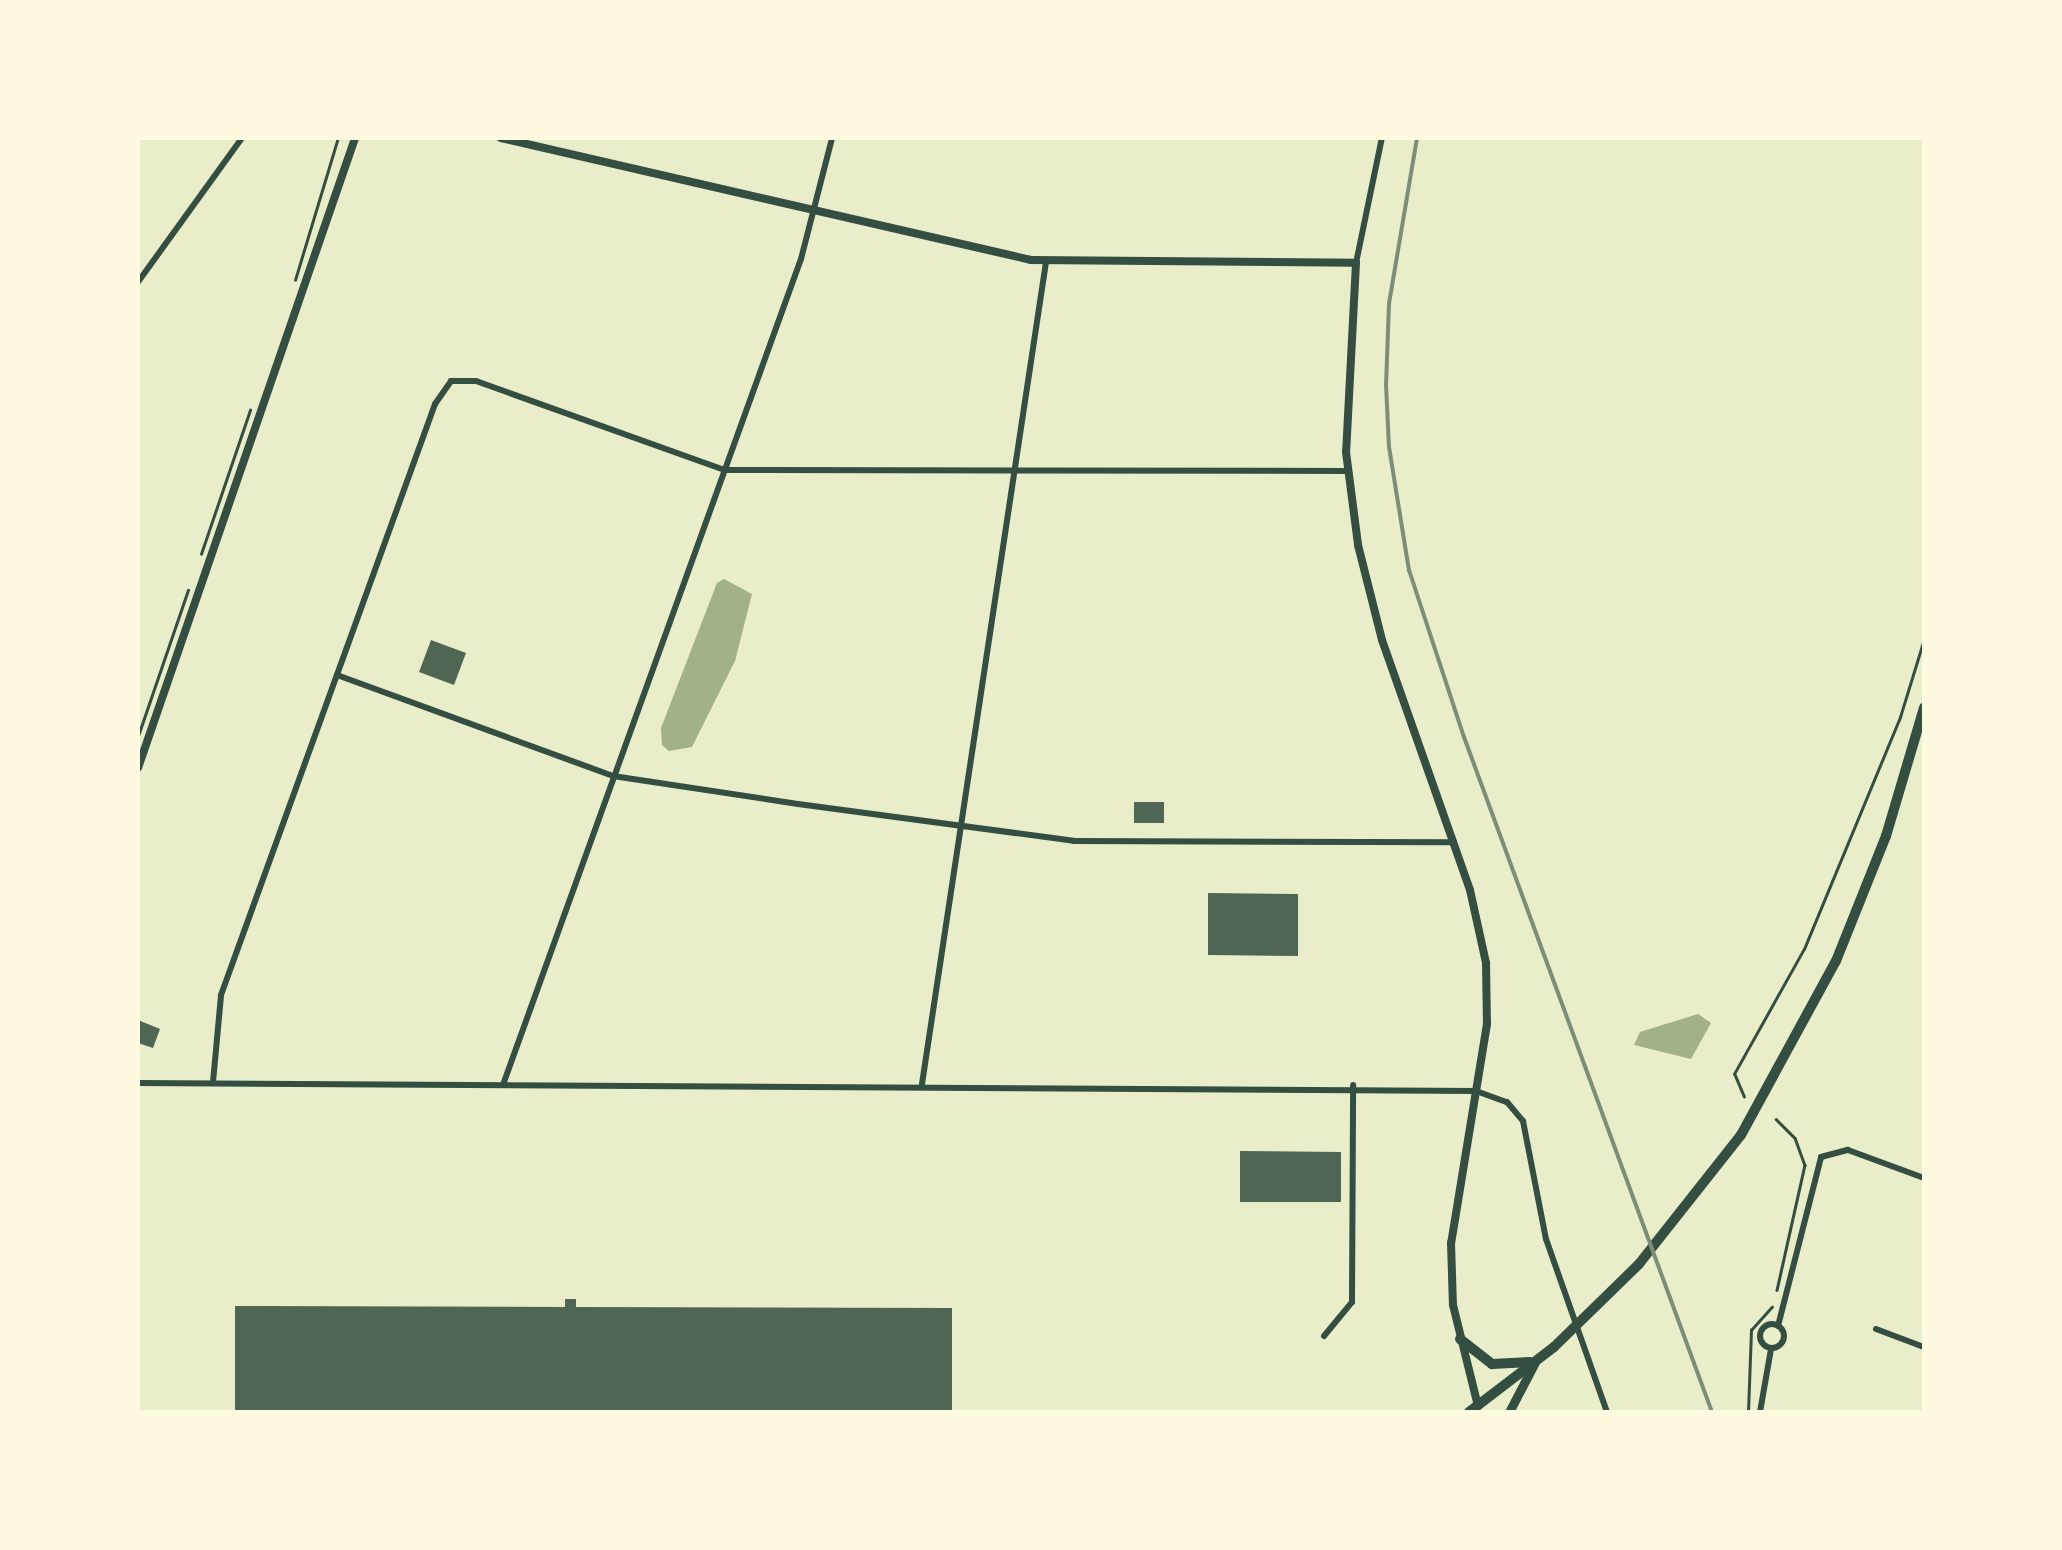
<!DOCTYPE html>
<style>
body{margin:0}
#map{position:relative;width:2062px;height:1550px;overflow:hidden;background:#e9edc9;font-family:"Nunito Sans",sans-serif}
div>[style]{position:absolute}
.water>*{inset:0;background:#a3b18a}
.building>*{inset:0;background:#4f6655}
.path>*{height:2.5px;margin:-1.25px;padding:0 1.25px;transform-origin:1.25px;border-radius:1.25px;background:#344e41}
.minor>*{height:6px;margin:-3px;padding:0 3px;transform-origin:3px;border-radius:3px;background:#344e41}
.minor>.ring{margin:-3px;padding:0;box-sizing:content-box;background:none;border:6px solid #344e41;border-radius:50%}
.tertiary>*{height:8px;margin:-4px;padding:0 4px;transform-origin:4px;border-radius:4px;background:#344e41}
.secondary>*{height:9px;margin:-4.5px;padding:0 4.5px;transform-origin:4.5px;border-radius:4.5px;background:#344e41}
.primary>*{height:10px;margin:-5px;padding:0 5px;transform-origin:5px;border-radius:5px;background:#344e41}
.rail>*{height:4px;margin:-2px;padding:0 2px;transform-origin:2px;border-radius:2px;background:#7c8e77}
span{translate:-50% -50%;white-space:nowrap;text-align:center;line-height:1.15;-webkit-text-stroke:9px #fefae0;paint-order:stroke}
.frame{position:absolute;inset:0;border:140px solid #fefae0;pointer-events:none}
</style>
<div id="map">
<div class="water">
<div style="clip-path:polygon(724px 579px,752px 594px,735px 661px,692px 747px,669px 751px,662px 745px,661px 728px,717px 583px)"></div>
<div style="clip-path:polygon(1698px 1014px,1711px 1023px,1691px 1059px,1634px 1045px,1640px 1032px)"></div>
</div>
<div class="building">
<div style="clip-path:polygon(431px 640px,466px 653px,454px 685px,419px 672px)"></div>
<div style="clip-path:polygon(1134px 802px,1164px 802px,1164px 823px,1134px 823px)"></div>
<div style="clip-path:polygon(1208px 893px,1298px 894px,1298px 956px,1208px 955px)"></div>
<div style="clip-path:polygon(138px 1020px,160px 1029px,153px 1048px,138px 1043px)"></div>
<div style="clip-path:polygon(1240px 1151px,1341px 1152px,1341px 1202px,1240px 1202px)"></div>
<div style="clip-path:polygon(565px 1299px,576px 1299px,576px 1307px,952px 1308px,952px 1412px,235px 1412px,235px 1306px,565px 1307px)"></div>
</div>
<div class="path">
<div style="left:295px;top:280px;width:148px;rotate:-73.2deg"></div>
<div style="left:201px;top:554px;width:152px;rotate:-71.2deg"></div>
<div style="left:138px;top:736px;width:154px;rotate:-71.1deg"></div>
<div style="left:1744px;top:1097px;width:25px;rotate:-113deg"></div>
<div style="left:1734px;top:1074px;width:143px;rotate:-60.8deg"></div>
<div style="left:1804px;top:949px;width:251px;rotate:-67.5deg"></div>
<div style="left:1900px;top:717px;width:82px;rotate:-72.9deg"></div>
<div style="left:1776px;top:1119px;width:27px;rotate:45deg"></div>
<div style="left:1795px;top:1138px;width:29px;rotate:70deg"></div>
<div style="left:1805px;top:1165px;width:128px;rotate:102.6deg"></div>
<div style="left:1748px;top:1412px;width:82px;rotate:-87.9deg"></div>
<div style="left:1751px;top:1330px;width:31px;rotate:-48deg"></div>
</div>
<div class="minor">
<div style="left:1356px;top:263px;width:128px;rotate:-78.3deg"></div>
<div style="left:138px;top:282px;width:178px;rotate:-54.2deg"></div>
<div style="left:337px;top:675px;width:294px;rotate:20.1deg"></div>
<div style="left:613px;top:776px;width:187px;rotate:8.6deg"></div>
<div style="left:798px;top:804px;width:278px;rotate:7.6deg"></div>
<div style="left:1074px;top:841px;width:380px;rotate:0.2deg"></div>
<div style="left:213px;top:1082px;width:87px;rotate:-84.7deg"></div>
<div style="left:221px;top:995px;width:629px;rotate:-70.09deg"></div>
<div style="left:435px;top:404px;width:28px;rotate:-55deg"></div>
<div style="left:451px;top:381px;width:25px"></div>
<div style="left:476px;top:381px;width:264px;rotate:19.7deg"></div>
<div style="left:725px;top:470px;width:623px;rotate:0.09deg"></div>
<div style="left:504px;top:1082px;width:875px;rotate:-70.16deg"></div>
<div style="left:801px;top:259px;width:125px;rotate:-75.6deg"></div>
<div style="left:138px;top:1083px;width:1338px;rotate:0.34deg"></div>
<div style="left:1476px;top:1091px;width:33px;rotate:20deg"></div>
<div style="left:1507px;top:1102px;width:25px;rotate:50deg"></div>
<div style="left:1523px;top:1121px;width:120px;rotate:79deg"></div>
<div style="left:1546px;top:1239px;width:183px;rotate:70.6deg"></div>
<div style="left:922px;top:1084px;width:831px;rotate:-81.42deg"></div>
<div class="ring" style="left:1760px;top:1324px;width:18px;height:18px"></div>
<div style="left:1778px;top:1326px;width:174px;rotate:-75.7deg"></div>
<div style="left:1821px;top:1157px;width:28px;rotate:-15deg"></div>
<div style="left:1848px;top:1150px;width:81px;rotate:20.2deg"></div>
<div style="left:1876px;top:1329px;width:51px;rotate:20.6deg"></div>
<div style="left:1324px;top:1336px;width:44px;rotate:-50.5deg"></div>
<div style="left:1352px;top:1302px;width:217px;rotate:-89.7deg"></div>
<div style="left:1760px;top:1412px;width:64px;rotate:-80.1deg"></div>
</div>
<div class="tertiary">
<div style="left:501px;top:138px;width:544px;rotate:12.96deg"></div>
<div style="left:1031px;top:260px;width:325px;rotate:0.5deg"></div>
<div style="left:1356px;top:263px;width:189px;rotate:93deg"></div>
<div style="left:1346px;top:452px;width:94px;rotate:82.6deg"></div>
<div style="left:1358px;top:545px;width:98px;rotate:75.8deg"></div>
<div style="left:1382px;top:640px;width:265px;rotate:70.6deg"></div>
<div style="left:1470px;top:890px;width:75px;rotate:77.6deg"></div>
<div style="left:1486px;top:963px;width:61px;rotate:89.1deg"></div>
<div style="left:1487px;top:1024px;width:222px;rotate:99.3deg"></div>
<div style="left:1451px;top:1243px;width:62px;rotate:88.2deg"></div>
<div style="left:1453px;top:1305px;width:104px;rotate:76.1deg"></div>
<div style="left:138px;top:768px;width:666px;rotate:-70.99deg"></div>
</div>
<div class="secondary">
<div style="left:1509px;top:1412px;width:56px;rotate:-62.5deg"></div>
</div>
<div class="primary">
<div style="left:1460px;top:1339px;width:41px;rotate:38deg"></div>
<div style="left:1492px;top:1364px;width:38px;rotate:-3deg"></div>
<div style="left:1469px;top:1412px;width:107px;rotate:-37.4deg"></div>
<div style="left:1554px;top:1347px;width:119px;rotate:-44.3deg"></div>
<div style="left:1639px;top:1264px;width:164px;rotate:-51.7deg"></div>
<div style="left:1741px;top:1135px;width:198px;rotate:-61.4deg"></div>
<div style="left:1836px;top:961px;width:135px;rotate:-68.2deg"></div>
<div style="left:1886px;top:836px;width:134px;rotate:-73.5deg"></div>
</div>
<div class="rail">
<div style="left:1417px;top:138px;width:168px;rotate:99.6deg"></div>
<div style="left:1389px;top:304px;width:80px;rotate:92.1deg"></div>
<div style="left:1386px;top:384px;width:63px;rotate:87.3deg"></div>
<div style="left:1389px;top:447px;width:125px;rotate:80.8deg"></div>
<div style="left:1409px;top:570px;width:176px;rotate:71.8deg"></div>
<div style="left:1464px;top:737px;width:719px;rotate:69.83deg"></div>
</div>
<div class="frame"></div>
</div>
